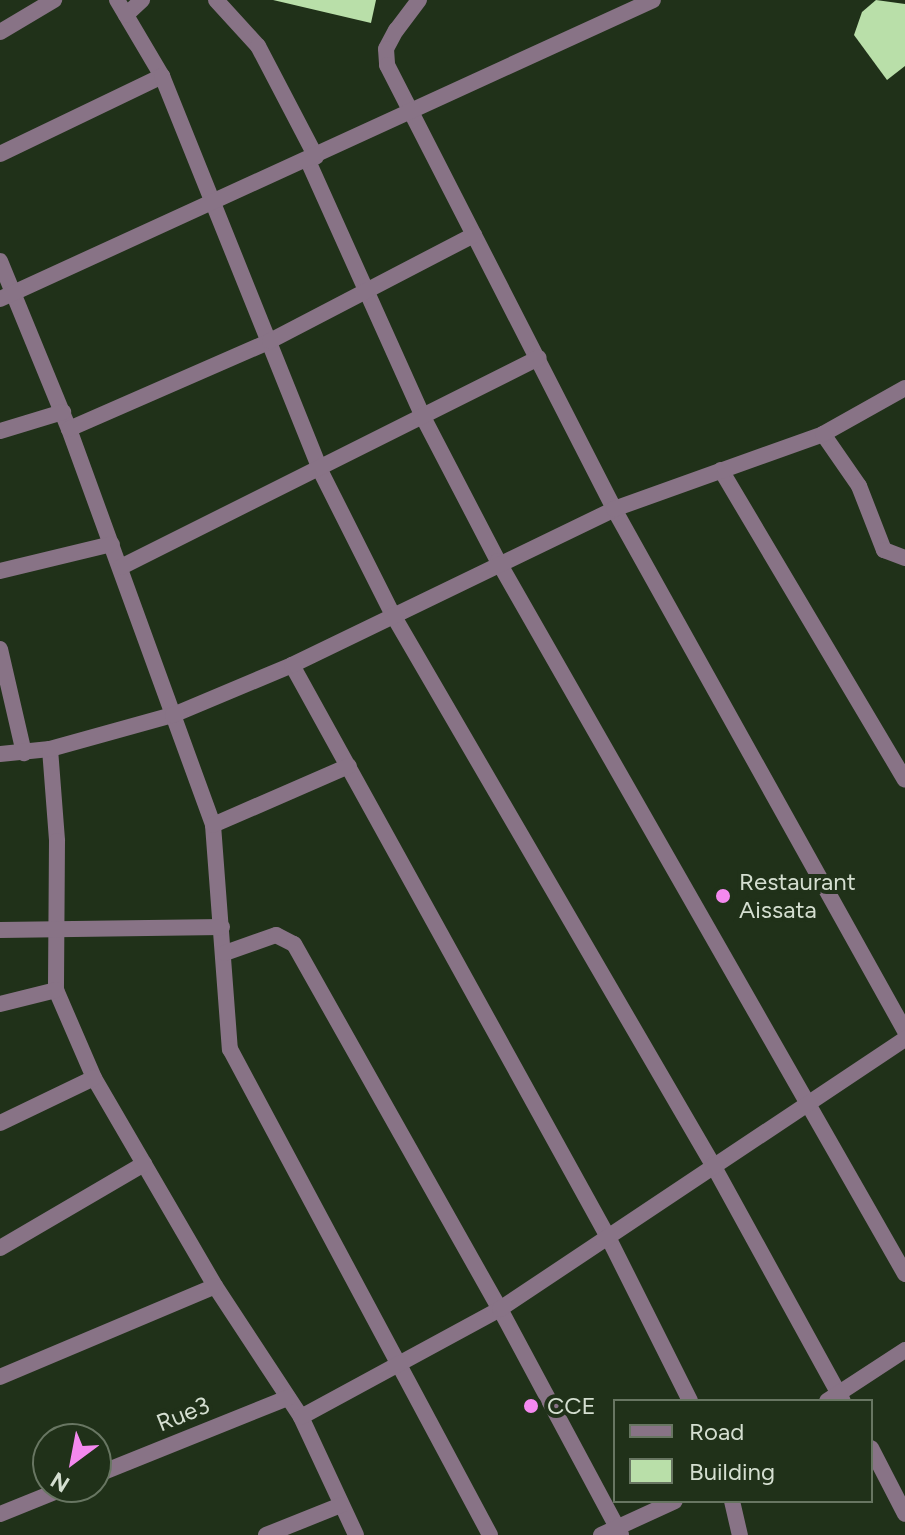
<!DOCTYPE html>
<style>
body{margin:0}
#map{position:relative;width:905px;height:1535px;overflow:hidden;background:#203119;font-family:Figtree,sans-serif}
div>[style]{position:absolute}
.building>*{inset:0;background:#b9dfa9}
.street>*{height:16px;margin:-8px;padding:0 8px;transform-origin:8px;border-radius:8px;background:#887386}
.dots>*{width:22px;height:22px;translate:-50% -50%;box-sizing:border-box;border:4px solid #203119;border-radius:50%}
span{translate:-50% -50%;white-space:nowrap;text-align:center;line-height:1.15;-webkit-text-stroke:8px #203119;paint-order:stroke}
.poi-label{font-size:24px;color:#d4ded0}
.left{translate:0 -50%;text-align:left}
.street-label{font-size:24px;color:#d4ded0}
.legend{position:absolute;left:613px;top:1399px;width:260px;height:104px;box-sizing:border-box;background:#203119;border:2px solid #687662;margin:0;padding:10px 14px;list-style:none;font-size:24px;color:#d4ded0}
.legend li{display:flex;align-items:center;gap:16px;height:40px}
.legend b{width:40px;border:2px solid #687662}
.north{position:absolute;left:32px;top:1423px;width:80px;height:80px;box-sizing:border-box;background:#203119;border:2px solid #687662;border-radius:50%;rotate:212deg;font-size:22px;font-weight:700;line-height:32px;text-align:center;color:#d4ded0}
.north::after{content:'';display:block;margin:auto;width:28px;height:36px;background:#f489ef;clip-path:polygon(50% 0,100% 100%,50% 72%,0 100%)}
</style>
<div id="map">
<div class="building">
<div style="clip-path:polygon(273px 0,376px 0,371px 23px)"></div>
<div style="clip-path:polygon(876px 0,905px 4px,905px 66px,887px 80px,854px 35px,862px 12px)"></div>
</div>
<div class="street">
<div style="left:117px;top:0;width:88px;rotate:59.4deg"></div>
<div style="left:216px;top:0;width:62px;rotate:47.6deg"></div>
<div style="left:258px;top:46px;width:125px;rotate:62.4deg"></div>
<div style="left:419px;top:0;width:38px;rotate:127deg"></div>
<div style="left:396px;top:30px;width:21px;rotate:118deg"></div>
<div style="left:386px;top:49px;width:16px;rotate:86deg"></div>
<div style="left:387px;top:65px;width:499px;rotate:62.9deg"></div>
<div style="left:614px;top:509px;width:598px;rotate:60.86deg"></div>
<div style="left:126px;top:15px;width:22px;rotate:-43deg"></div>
<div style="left:0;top:32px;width:63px;rotate:-30.7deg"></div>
<div style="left:0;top:154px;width:180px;rotate:-25.7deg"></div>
<div style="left:162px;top:76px;width:424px;rotate:68.1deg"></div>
<div style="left:320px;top:470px;width:162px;rotate:63.3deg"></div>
<div style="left:393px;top:615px;width:636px;rotate:59.81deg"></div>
<div style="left:713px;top:1165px;width:269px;rotate:61.2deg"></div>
<div style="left:308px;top:161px;width:281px;rotate:65.8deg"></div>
<div style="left:423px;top:417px;width:162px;rotate:62.5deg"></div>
<div style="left:498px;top:561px;width:821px;rotate:60.28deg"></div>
<div style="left:0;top:261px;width:182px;rotate:67.7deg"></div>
<div style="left:69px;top:429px;width:421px;rotate:70deg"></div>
<div style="left:213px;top:825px;width:225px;rotate:85.7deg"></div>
<div style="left:230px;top:1049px;width:551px;rotate:61.85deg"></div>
<div style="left:0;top:299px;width:718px;rotate:-24.6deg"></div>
<div style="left:69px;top:429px;width:219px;rotate:-23.6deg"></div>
<div style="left:270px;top:341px;width:230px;rotate:-27.5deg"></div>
<div style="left:0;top:431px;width:66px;rotate:-16.8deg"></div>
<div style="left:823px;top:434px;width:63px;rotate:55.3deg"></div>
<div style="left:859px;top:486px;width:69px;rotate:68.7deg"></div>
<div style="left:884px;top:550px;width:22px;rotate:21deg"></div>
<div style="left:721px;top:470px;width:360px;rotate:59.3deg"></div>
<div style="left:121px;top:567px;width:467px;rotate:-26.6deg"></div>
<div style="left:0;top:571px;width:115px;rotate:-13.6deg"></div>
<div style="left:0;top:649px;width:107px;rotate:77deg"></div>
<div style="left:292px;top:665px;width:653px;rotate:61.08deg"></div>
<div style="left:608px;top:1237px;width:183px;rotate:63.4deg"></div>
<div style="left:50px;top:749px;width:92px;rotate:85.6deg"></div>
<div style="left:57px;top:841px;width:149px;rotate:90.4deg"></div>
<div style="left:56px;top:990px;width:96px;rotate:66.6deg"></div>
<div style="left:94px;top:1078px;width:241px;rotate:59.8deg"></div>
<div style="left:215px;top:1286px;width:157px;rotate:56.7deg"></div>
<div style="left:301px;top:1417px;width:130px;rotate:65deg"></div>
<div style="left:0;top:754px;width:50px;rotate:-5.7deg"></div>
<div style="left:50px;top:749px;width:128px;rotate:-15.5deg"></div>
<div style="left:173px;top:715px;width:129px;rotate:-22.8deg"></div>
<div style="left:292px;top:665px;width:358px;rotate:-25.8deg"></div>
<div style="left:614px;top:509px;width:222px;rotate:-19.7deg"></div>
<div style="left:823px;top:434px;width:94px;rotate:-29.3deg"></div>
<div style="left:213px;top:825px;width:148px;rotate:-23.5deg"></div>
<div style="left:0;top:930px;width:222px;rotate:-0.8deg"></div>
<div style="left:225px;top:953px;width:54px;rotate:-19.4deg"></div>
<div style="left:276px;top:935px;width:20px;rotate:27deg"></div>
<div style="left:294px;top:944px;width:419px;rotate:60.6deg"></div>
<div style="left:500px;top:1309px;width:256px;rotate:61.8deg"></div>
<div style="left:0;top:1004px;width:58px;rotate:-14deg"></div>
<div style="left:0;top:1123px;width:104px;rotate:-25.6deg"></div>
<div style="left:0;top:1248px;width:167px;rotate:-30.3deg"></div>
<div style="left:0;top:1377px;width:233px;rotate:-22.9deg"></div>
<div style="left:827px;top:1401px;width:93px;rotate:-33.2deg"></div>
<div style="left:301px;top:1417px;width:226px;rotate:-28.5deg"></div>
<div style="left:500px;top:1309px;width:487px;rotate:-33.7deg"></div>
<div style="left:871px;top:1448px;width:74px;rotate:62.7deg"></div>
<div style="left:96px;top:1475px;width:207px;rotate:-21.9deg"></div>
<div style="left:732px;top:1501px;width:35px;rotate:77deg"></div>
<div style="left:0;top:1514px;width:72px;rotate:-21.9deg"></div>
<div style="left:266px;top:1535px;width:81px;rotate:-21.8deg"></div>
<div style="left:601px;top:1535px;width:81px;rotate:-24.7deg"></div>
</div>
<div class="dots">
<div style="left:723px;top:896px;background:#f489ef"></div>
<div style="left:531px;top:1406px;background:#f489ef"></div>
</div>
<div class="poi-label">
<span class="left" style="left:739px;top:896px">Restaurant<br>Aissata</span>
<span class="left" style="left:547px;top:1406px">CCE</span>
</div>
<div class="street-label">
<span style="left:183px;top:1414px;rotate:-22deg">Rue3</span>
</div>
<ul class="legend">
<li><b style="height:10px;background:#887386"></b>Road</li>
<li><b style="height:22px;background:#b9dfa9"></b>Building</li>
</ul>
<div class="north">N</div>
</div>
